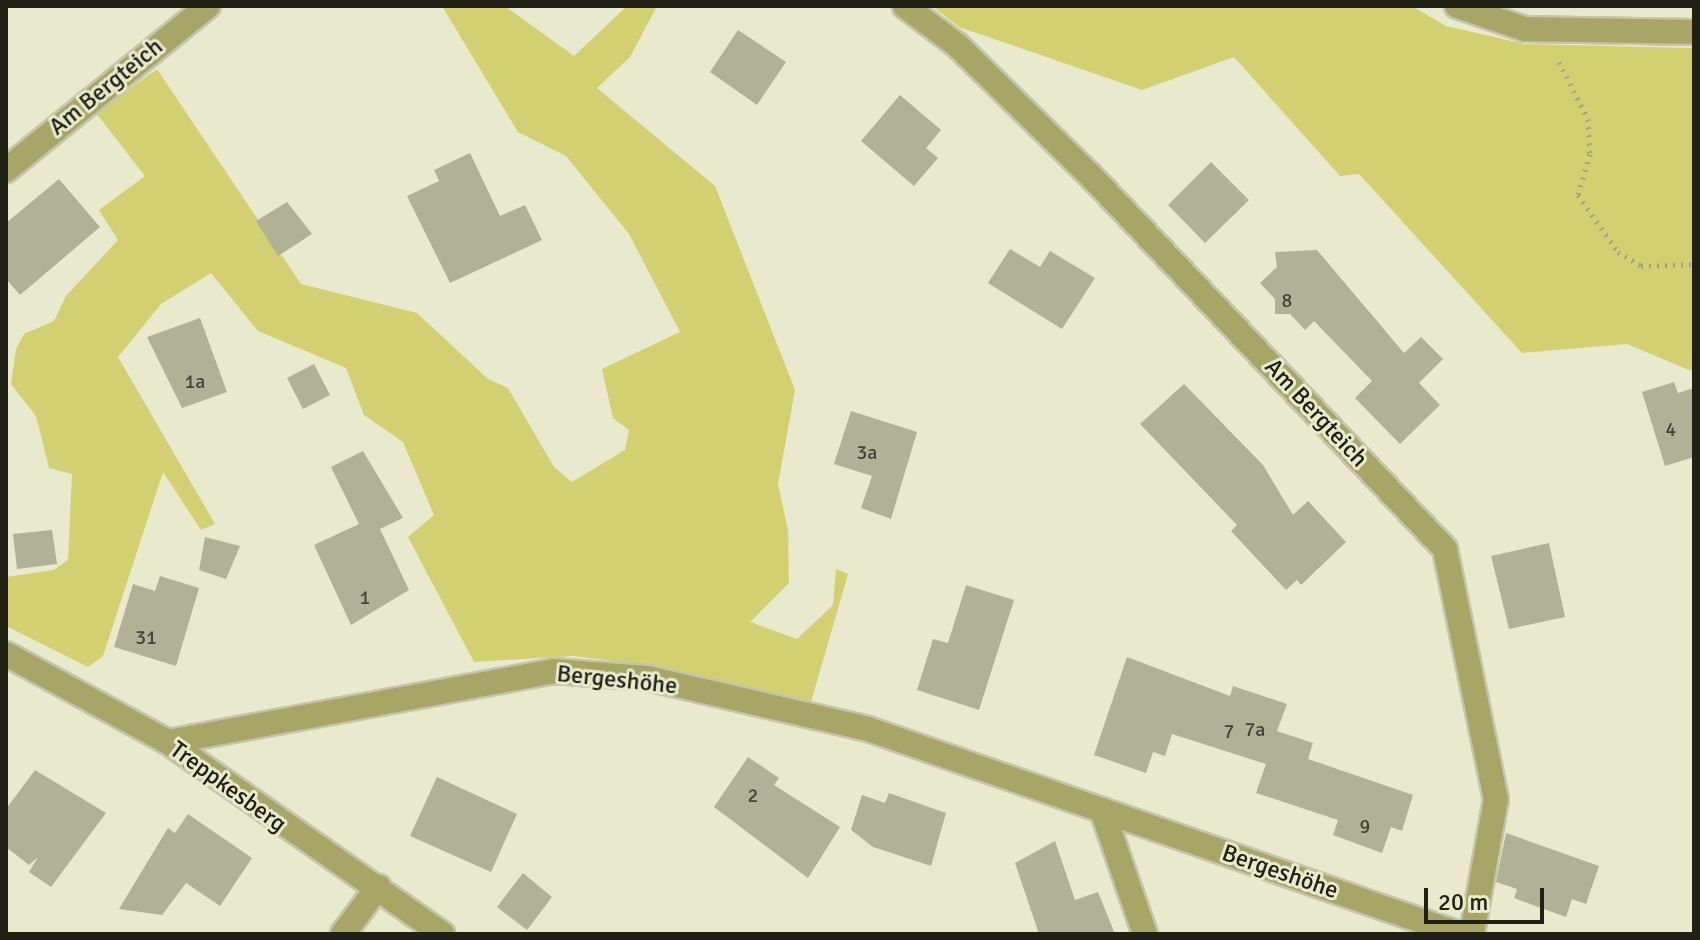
<!DOCTYPE html>
<meta charset="utf-8">
<style>
body{margin:0}
#map{position:relative;width:1700px;height:940px;overflow:hidden;background:#e9e9cd;font-family:Signika,sans-serif}
div>[style]{position:absolute}
.green>*{inset:0;background:#d3d072}
.building>*{inset:0;background:#b1b197}
.path>*{height:5px;margin-top:-2.5px;transform-origin:0;background:repeating-linear-gradient(90deg,#a3a38c 0 2px,transparent 0 8px)}
.roads{filter:drop-shadow(2px 0 #c5c5ac) drop-shadow(-2px 0 #c5c5ac) drop-shadow(0 2px #c5c5ac) drop-shadow(0 -2px #c5c5ac)}
.street>*{height:24px;margin:-12px;padding:0 12px;transform-origin:12px;border-radius:12px;background:#a8a667}
span{translate:-50% -50%;white-space:nowrap;text-align:center;line-height:1.15;-webkit-text-stroke:6px #e9e9cd;paint-order:stroke}
.number-label{font-size:20px;color:#444436}
.number-label span{-webkit-text-stroke-width:0}
.street-label{font-size:24px;color:#202015}
.frame{position:absolute;inset:0;border:8px solid #202015;pointer-events:none}
.scale{position:absolute;left:1424px;top:888px;width:120px;height:36px;box-sizing:border-box;border:4px solid #202015;border-top:0;padding-left:10px;font-size:24px;line-height:28px;white-space:nowrap;color:#202015;-webkit-text-stroke:6px #e9e9cd;paint-order:stroke}
</style>
<div id="map">
<div class="green">
<div style="clip-path:polygon(442px 6px,505px 6px,574px 56px,627px 6px,657px 6px,630px 57px,597px 88px,715px 186px,795px 390px,778px 484px,788px 530px,789px 583px,750px 622px,797px 639px,833px 605px,836px 569px,848px 574px,811px 702px,628px 663px,573px 656px,474px 662px,408px 537px,434px 515px,403px 442px,364px 415px,346px 368px,258px 331px,211px 273px,161px 304px,118px 357px,215px 524px,201px 530px,163px 472px,103px 656px,88px 667px,6px 626px,6px 577px,54px 570px,68px 560px,72px 474px,49px 468px,36px 416px,11px 384px,16px 349px,24px 334px,54px 321px,66px 296px,118px 240px,99px 210px,145px 176px,96px 113px,157px 69px,301px 284px,417px 313px,488px 379px,508px 388px,554px 467px,572px 482px,625px 450px,629px 430px,613px 418px,602px 369px,680px 332px,629px 234px,566px 156px,518px 132px)"></div>
<div style="clip-path:polygon(932px 6px,1412px 6px,1446px 26px,1525px 44px,1694px 48px,1694px 372px,1627px 344px,1522px 353px,1359px 174px,1340px 176px,1234px 57px,1142px 90px,959px 27px)"></div>
</div>
<div class="building">
<div style="clip-path:polygon(738px 30px,786px 62px,757px 105px,710px 72px)"></div>
<div style="clip-path:polygon(900px 95px,941px 130px,926px 148px,938px 158px,914px 186px,861px 141px)"></div>
<div style="clip-path:polygon(470px 153px,500px 216px,525px 205px,542px 240px,450px 283px,407px 196px,439px 181px,434px 170px)"></div>
<div style="clip-path:polygon(1211px 162px,1249px 200px,1205px 243px,1168px 205px)"></div>
<div style="clip-path:polygon(59px 179px,100px 227px,20px 295px,6px 279px,6px 223px)"></div>
<div style="clip-path:polygon(287px 202px,312px 234px,278px 256px,256px 221px)"></div>
<div style="clip-path:polygon(1010px 249px,1040px 267px,1050px 251px,1095px 278px,1062px 329px,988px 283px)"></div>
<div style="clip-path:polygon(1317px 250px,1404px 353px,1421px 337px,1443px 359px,1419px 383px,1440px 405px,1400px 444px,1355px 398px,1372px 381px,1314px 321px,1305px 330px,1290px 314px,1275px 314px,1275px 299px,1260px 283px,1277px 267px,1275px 252px)"></div>
<div style="clip-path:polygon(200px 318px,227px 392px,182px 408px,147px 337px)"></div>
<div style="clip-path:polygon(314px 364px,330px 395px,303px 409px,287px 378px)"></div>
<div style="clip-path:polygon(1674px 382px,1678px 393px,1694px 388px,1694px 457px,1665px 466px,1642px 392px)"></div>
<div style="clip-path:polygon(1184px 384px,1263px 465px,1293px 515px,1308px 501px,1346px 542px,1301px 585px,1297px 580px,1286px 590px,1231px 531px,1237px 525px,1140px 424px)"></div>
<div style="clip-path:polygon(851px 411px,917px 432px,891px 519px,861px 508px,872px 476px,834px 464px)"></div>
<div style="clip-path:polygon(363px 451px,403px 518px,380px 529px,409px 590px,351px 625px,314px 545px,359px 524px,331px 467px)"></div>
<div style="clip-path:polygon(52px 530px,57px 564px,17px 569px,13px 534px)"></div>
<div style="clip-path:polygon(205px 537px,240px 546px,226px 579px,199px 570px)"></div>
<div style="clip-path:polygon(1549px 543px,1565px 617px,1509px 629px,1491px 556px)"></div>
<div style="clip-path:polygon(160px 576px,199px 588px,176px 666px,114px 647px,133px 584px,155px 591px)"></div>
<div style="clip-path:polygon(966px 585px,1014px 600px,979px 710px,917px 690px,933px 639px,948px 643px)"></div>
<div style="clip-path:polygon(1127px 657px,1230px 696px,1233px 686px,1287px 704px,1277px 731px,1313px 743px,1308px 759px,1413px 795px,1402px 831px,1391px 827px,1382px 853px,1333px 835px,1338px 820px,1256px 793px,1266px 764px,1172px 734px,1165px 756px,1153px 752px,1146px 773px,1094px 755px)"></div>
<div style="clip-path:polygon(748px 757px,779px 778px,774px 785px,840px 827px,808px 878px,714px 807px)"></div>
<div style="clip-path:polygon(35px 770px,106px 813px,51px 887px,29px 872px,38px 857px,29px 865px,6px 847px,6px 809px)"></div>
<div style="clip-path:polygon(437px 777px,517px 814px,491px 872px,410px 836px)"></div>
<div style="clip-path:polygon(889px 793px,946px 813px,931px 866px,873px 847px,851px 830px,862px 795px,885px 803px)"></div>
<div style="clip-path:polygon(188px 814px,252px 858px,220px 906px,186px 883px,162px 915px,119px 909px,168px 828px,175px 833px)"></div>
<div style="clip-path:polygon(1506px 833px,1599px 866px,1586px 904px,1572px 899px,1566px 917px,1514px 898px,1517px 889px,1496px 882px)"></div>
<div style="clip-path:polygon(1055px 841px,1075px 900px,1098px 892px,1115px 934px,1039px 934px,1015px 863px)"></div>
<div style="clip-path:polygon(523px 873px,552px 897px,527px 930px,497px 907px)"></div>
</div>
<div class="path">
<div style="left:1559px;top:62px;width:64px;rotate:63deg"></div>
<div style="left:1588px;top:119px;width:35px;rotate:87deg"></div>
<div style="left:1590px;top:154px;width:43px;rotate:106.3deg"></div>
<div style="left:1578px;top:195px;width:70px;rotate:54.9deg"></div>
<div style="left:1618px;top:252px;width:27px;rotate:31deg"></div>
<div style="left:1641px;top:266px;width:53px;rotate:-2.2deg"></div>
</div>
<div class="roads">
<div class="street">
<div style="left:905px;top:6px;width:65px;rotate:36.9deg"></div>
<div style="left:957px;top:45px;width:187px;rotate:44.4deg"></div>
<div style="left:1091px;top:176px;width:514px;rotate:46.5deg"></div>
<div style="left:1445px;top:549px;width:255px;rotate:78.5deg"></div>
<div style="left:1496px;top:799px;width:137px;rotate:100.1deg"></div>
<div style="left:1457px;top:6px;width:72px;rotate:18.7deg"></div>
<div style="left:1525px;top:29px;width:169px;rotate:1deg"></div>
<div style="left:6px;top:170px;width:260px;rotate:-39.1deg"></div>
<div style="left:6px;top:654px;width:184px;rotate:28.5deg"></div>
<div style="left:168px;top:742px;width:335px;rotate:35deg"></div>
<div style="left:168px;top:742px;width:391px;rotate:-10.4deg"></div>
<div style="left:553px;top:671px;width:94px;rotate:4.3deg"></div>
<div style="left:647px;top:678px;width:227px;rotate:13deg"></div>
<div style="left:868px;top:729px;width:626px;rotate:19.13deg"></div>
<div style="left:1102px;top:810px;width:131px;rotate:70.9deg"></div>
<div style="left:343px;top:934px;width:59px;rotate:-53.3deg"></div>
</div>
</div>
<div class="number-label">
<span style="left:1287px;top:300px">8</span>
<span style="left:195px;top:381px">1a</span>
<span style="left:1671px;top:429px">4</span>
<span style="left:867px;top:452px">3a</span>
<span style="left:365px;top:597px">1</span>
<span style="left:146px;top:637px">31</span>
<span style="left:1255px;top:729px">7a</span>
<span style="left:1229px;top:731px">7</span>
<span style="left:753px;top:795px">2</span>
<span style="left:1365px;top:826px">9</span>
</div>
<div class="street-label">
<span style="left:106px;top:87px;rotate:-39deg">Am Bergteich</span>
<span style="left:1316px;top:413px;rotate:47deg">Am Bergteich</span>
<span style="left:617px;top:680px;rotate:6deg">Bergeshöhe</span>
<span style="left:228px;top:787px;rotate:36deg">Treppkesberg</span>
<span style="left:1280px;top:872px;rotate:19deg">Bergeshöhe</span>
</div>
<div class="frame"></div>
<div class="scale">20 m</div>
</div>
